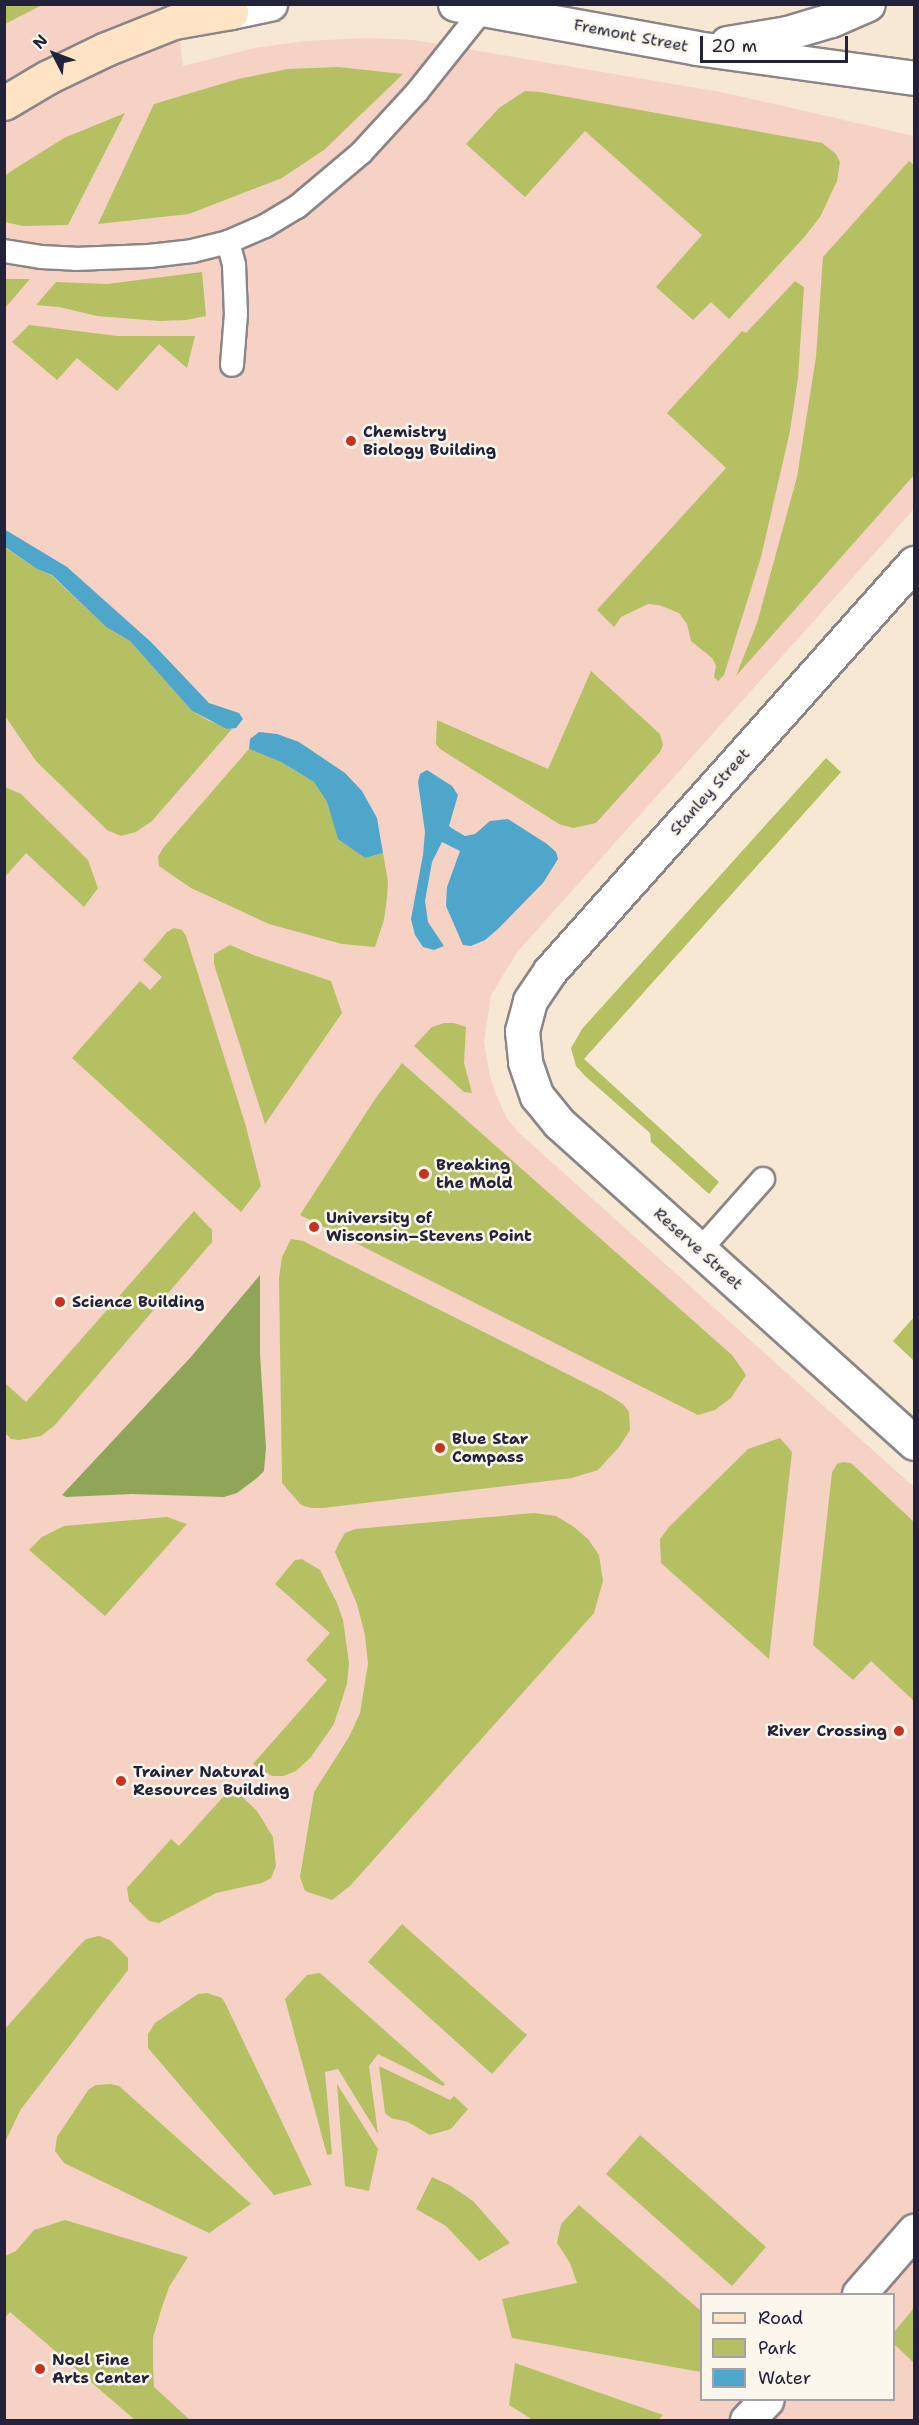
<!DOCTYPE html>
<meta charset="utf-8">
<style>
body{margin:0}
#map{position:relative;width:919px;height:2425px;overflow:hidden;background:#f6e8d3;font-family:"Shantell Sans",sans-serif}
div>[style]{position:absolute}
.built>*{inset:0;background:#f6d2c4}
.green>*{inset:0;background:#b4c062}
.forest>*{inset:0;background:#8fa658}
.water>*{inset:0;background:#4ea7cb}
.roads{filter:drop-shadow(2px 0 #8c8587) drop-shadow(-2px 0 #8c8587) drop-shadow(0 2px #8c8587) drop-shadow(0 -2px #8c8587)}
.lane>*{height:22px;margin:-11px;padding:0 11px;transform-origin:11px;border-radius:11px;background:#fff}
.street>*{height:33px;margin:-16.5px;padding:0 16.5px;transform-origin:16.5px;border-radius:16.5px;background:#fff}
.secondary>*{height:33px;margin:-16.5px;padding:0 16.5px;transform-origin:16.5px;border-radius:16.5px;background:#fee4c5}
.dots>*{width:16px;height:16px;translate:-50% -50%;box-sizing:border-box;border:3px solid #fbf7ec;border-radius:50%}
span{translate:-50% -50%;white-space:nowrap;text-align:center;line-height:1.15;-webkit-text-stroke:5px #fbf7ec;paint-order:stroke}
.street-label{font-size:16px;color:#22223b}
.poi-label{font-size:16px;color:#22223b;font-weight:700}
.left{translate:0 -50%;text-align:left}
.right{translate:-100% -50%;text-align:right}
.frame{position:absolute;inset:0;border:6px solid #22223b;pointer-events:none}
.legend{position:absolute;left:700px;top:2293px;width:195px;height:108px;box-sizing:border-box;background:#fbf7ec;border:2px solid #a4a2a5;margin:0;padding:8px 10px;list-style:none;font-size:18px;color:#22223b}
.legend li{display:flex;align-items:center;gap:12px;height:30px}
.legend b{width:30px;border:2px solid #a4a2a5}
.north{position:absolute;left:24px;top:24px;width:60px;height:60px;-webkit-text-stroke:4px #fbf7ec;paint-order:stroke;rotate:312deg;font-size:16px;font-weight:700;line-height:24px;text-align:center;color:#22223b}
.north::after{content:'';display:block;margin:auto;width:21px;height:27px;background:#22223b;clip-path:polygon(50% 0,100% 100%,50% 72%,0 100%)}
.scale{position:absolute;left:700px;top:36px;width:148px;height:27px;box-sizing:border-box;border:3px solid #22223b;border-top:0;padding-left:8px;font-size:18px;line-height:21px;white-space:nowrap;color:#22223b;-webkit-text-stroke:4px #fbf7ec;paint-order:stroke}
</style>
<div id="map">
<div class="built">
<div style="clip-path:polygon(evenodd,5px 5px,176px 5px,183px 66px,254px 48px,305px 41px,368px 38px,414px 40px,726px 93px,914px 136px,914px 509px,518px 951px,491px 995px,484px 1042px,490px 1077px,496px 1094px,507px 1119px,518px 1132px,914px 1487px,914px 2420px,5px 2420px,5px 5px,702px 2294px,894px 2294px,894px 2400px,702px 2400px,702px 2294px)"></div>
</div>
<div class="green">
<div style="clip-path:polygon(5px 4px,42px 4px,42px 5px,5px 24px)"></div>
<div style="clip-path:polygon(338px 67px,403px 74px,324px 150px,282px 178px,189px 214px,98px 224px,154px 104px,238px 79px,288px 69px)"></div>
<div style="clip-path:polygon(525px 91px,540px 92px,822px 143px,836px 154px,840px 162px,837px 181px,820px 217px,806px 235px,729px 319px,711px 302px,693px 320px,656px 287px,702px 235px,585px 131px,525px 197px,466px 144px,499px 108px)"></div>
<div style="clip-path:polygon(125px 113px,68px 225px,23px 226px,5px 222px,5px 175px,64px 138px)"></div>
<div style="clip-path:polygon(909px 161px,914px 165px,914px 475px,736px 676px,757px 623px,797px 477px,816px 357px,823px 257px)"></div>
<div style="clip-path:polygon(202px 272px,206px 316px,186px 320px,160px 321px,97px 316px,59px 307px,36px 305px,56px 282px,107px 284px)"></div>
<div style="clip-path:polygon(5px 279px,30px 279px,5px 308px,4px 279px)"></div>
<div style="clip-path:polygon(795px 281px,804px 287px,798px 378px,790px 431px,761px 557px,724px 675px,718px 681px,714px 677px,716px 666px,712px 658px,691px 641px,687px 624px,679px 613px,659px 605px,648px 604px,621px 617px,614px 627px,597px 610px,726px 468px,667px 413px,742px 331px,746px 333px)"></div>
<div style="clip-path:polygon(29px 325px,117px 336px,195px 336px,187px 368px,159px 344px,117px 391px,77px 358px,57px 380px,12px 342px)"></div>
<div style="clip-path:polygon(4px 547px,37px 569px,51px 575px,106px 627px,130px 641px,192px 711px,209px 721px,232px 729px,152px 821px,136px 832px,121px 836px,107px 830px,36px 761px,5px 716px)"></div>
<div style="clip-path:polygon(591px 671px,660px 734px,663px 745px,660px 752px,596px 823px,573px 828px,559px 824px,440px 749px,436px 744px,437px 720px,548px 769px)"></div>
<div style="clip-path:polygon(249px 749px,281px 762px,314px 782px,327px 802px,338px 838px,365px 858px,383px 853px,388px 882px,387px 898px,384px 920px,375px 947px,342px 944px,269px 924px,191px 888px,159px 866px,158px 857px,163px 848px)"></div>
<div style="clip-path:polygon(826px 758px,841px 772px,584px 1059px,719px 1182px,709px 1194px,651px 1142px,650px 1133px,585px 1076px,576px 1066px,571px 1048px,582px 1029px)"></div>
<div style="clip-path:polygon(5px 787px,21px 794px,88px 860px,98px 888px,84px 907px,26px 853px,5px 877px)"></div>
<div style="clip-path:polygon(174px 928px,182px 930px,186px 936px,245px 1123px,261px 1186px,241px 1212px,72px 1058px,140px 981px,150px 990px,162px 977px,143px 960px,167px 932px)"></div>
<div style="clip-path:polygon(230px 945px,256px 956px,331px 981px,342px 1013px,265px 1124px,214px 964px,214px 954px)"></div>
<div style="clip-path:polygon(444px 1023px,454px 1023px,466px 1027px,464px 1063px,472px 1093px,464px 1092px,414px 1046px,432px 1027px)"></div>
<div style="clip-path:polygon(402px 1063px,732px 1355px,746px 1375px,731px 1398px,715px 1410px,698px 1415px,300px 1215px,375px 1099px)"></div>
<div style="clip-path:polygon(194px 1211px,212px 1230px,212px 1242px,54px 1426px,41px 1436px,19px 1440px,11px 1439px,5px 1433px,5px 1383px,26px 1402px)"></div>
<div style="clip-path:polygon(291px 1239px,303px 1241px,603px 1392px,623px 1404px,629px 1412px,630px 1430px,619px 1447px,598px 1470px,572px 1478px,323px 1508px,311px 1508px,301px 1505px,282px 1483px,279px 1278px,282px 1257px)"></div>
<div style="clip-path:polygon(914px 1317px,914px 1361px,893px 1341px)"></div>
<div style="clip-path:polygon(780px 1438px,792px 1452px,769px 1659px,661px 1563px,660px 1539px,669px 1527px,748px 1449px)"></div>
<div style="clip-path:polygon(843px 1462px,851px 1463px,914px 1522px,914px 1701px,871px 1661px,853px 1680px,813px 1645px,832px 1472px,837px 1464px)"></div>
<div style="clip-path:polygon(534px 1513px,556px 1516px,574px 1527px,588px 1539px,599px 1555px,603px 1581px,594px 1613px,350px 1886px,332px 1900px,305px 1891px,300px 1877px,314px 1792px,349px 1737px,360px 1713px,368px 1664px,365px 1635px,357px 1604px,335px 1552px,339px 1543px,345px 1533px,355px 1529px)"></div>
<div style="clip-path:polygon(167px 1517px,187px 1524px,105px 1616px,29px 1550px,42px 1537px,64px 1526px)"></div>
<div style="clip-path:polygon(302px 1559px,320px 1570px,337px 1603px,343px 1620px,349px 1663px,347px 1684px,334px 1724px,311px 1757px,296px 1771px,283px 1776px,272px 1776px,253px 1764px,327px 1680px,306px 1660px,330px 1633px,275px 1584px,295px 1560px)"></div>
<div style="clip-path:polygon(232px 1787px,257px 1811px,273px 1837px,276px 1866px,271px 1878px,262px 1883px,216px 1893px,159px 1923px,149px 1921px,129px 1901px,127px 1888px,171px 1839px,179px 1846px)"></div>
<div style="clip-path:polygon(402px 1924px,527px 2035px,492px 2074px,368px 1962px)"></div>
<div style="clip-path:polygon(99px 1936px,110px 1940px,128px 1958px,128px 1970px,21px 2109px,5px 2142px,5px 2029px,77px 1948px,86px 1939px)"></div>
<div style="clip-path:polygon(320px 1973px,445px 2084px,443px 2086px,378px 2054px,369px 2066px,378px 2134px,338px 2069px,325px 2072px,332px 2154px,327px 2155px,285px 1999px,307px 1975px)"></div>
<div style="clip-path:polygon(207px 1993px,222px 1998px,226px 2005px,312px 2185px,274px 2195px,148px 2048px,148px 2034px,155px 2023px,198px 1994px)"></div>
<div style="clip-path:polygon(379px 2066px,450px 2100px,454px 2096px,468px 2109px,451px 2129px,430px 2135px,408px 2122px,391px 2118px,385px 2113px)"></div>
<div style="clip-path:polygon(111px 2084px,119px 2086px,251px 2204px,209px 2233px,64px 2163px,55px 2151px,57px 2137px,89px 2089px,96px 2085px)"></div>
<div style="clip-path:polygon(337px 2084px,378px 2149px,369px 2191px,345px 2186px)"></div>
<div style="clip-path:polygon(640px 2135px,766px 2247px,732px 2286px,606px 2174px)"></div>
<div style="clip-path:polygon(432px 2177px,451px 2186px,473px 2201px,510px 2243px,479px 2261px,446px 2226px,416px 2209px)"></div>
<div style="clip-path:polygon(579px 2205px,701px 2311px,701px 2372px,512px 2338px,502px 2299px,577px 2283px,570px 2263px,557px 2243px,561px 2224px)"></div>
<div style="clip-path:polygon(65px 2220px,188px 2257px,169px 2287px,161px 2310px,153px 2338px,153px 2366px,154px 2387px,190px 2420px,135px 2420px,10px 2312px,5px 2318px,5px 2256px,16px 2251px,34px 2230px)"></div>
<div style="clip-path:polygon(914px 2308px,914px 2363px,894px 2344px,894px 2332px)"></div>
<div style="clip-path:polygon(515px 2363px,663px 2415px,658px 2420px,533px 2420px,509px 2405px)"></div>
</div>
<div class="forest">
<div style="clip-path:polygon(260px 1275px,260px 1354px,266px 1448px,264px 1471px,257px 1478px,237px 1493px,224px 1497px,132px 1494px,66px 1497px,62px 1495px,190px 1358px)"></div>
</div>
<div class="water">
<div style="clip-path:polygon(4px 529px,67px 567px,151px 642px,209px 703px,239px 713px,243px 719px,236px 728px,227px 729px,192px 711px,130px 641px,106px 627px,52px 575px,37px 569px,5px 547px)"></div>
<div style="clip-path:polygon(259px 732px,277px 734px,299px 742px,345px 773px,362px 791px,377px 818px,383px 853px,365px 858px,338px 839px,327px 802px,314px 782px,281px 762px,249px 749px,250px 739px)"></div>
<div style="clip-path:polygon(427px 770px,452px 786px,458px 795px,449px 826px,453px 829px,465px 836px,475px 834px,490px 821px,508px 819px,547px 844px,556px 852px,558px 859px,543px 883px,499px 928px,485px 940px,471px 946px,463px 945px,446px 906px,447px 887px,460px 851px,442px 842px,432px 862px,425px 901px,428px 922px,444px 946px,434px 950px,423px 947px,415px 935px,411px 919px,423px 855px,425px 832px,418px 782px,420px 774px)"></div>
</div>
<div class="roads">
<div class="lane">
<div style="left:228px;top:242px;width:24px;rotate:75deg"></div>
<div style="left:234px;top:265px;width:49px;rotate:87.7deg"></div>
<div style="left:236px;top:314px;width:51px;rotate:94.5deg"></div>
<div style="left:4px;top:251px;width:37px;rotate:9deg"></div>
<div style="left:41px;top:257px;width:34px;rotate:3deg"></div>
<div style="left:75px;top:259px;width:74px;rotate:-2.3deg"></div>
<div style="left:149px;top:256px;width:43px;rotate:-6.6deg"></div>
<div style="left:192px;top:251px;width:37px;rotate:-14deg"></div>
<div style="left:228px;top:242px;width:40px;rotate:-23.4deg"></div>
<div style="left:265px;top:226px;width:37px;rotate:-31deg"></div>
<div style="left:297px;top:207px;width:84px;rotate:-40.2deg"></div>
<div style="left:361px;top:153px;width:83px;rotate:-47.4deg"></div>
<div style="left:417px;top:92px;width:107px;rotate:-51.4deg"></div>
<div style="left:700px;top:1250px;width:95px;rotate:-48.4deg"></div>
</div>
<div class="street">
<div style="left:229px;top:4px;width:8px;rotate:76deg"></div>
<div style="left:231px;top:12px;width:40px;rotate:-12deg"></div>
<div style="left:455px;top:4px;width:245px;rotate:10.3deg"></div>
<div style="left:696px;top:48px;width:220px;rotate:7.8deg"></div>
<div style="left:727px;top:43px;width:61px;rotate:-9.5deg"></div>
<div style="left:787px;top:33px;width:46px;rotate:-16.5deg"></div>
<div style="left:831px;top:20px;width:40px;rotate:-23.4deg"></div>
<div style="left:914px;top:563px;width:547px;rotate:131.74deg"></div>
<div style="left:550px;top:971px;width:36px;rotate:124deg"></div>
<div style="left:530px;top:1001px;width:31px;rotate:105deg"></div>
<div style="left:522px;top:1031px;width:31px;rotate:84deg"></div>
<div style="left:525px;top:1062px;width:36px;rotate:71deg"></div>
<div style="left:537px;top:1096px;width:35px;rotate:51deg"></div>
<div style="left:559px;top:1123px;width:478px;rotate:42deg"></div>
<div style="left:859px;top:2294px;width:84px;rotate:-48.9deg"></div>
<div style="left:747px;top:2420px;width:28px;rotate:-46deg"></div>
</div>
<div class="secondary">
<div style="left:4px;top:103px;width:51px;rotate:-30.6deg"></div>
<div style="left:48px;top:77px;width:64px;rotate:-25.8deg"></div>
<div style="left:106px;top:49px;width:73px;rotate:-21.7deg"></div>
<div style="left:174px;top:22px;width:58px;rotate:-10deg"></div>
</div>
</div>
<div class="dots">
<div style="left:351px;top:441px;background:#c8321e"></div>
<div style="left:424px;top:1174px;background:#c8321e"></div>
<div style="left:314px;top:1227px;background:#c8321e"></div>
<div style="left:60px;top:1302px;background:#c8321e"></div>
<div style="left:440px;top:1448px;background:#c8321e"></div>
<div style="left:899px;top:1731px;background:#c8321e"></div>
<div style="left:121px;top:1781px;background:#c8321e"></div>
<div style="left:40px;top:2369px;background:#c8321e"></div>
</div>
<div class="street-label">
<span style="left:631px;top:36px;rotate:11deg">Fremont Street</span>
<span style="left:710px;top:792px;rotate:-48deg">Stanley Street</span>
<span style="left:698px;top:1249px;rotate:42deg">Reserve Street</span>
</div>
<div class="poi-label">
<span class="left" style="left:363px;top:441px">Chemistry<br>Biology Building</span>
<span class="left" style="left:436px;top:1174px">Breaking<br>the Mold</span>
<span class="left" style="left:326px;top:1227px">University of<br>Wisconsin–Stevens Point</span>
<span class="left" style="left:72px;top:1302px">Science Building</span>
<span class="left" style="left:452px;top:1448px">Blue Star<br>Compass</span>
<span class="right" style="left:887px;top:1731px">River Crossing</span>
<span class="left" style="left:133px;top:1781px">Trainer Natural<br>Resources Building</span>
<span class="left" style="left:52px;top:2369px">Noel Fine<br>Arts Center</span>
</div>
<div class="frame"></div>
<ul class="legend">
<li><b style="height:8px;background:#fee4c5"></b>Road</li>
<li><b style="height:16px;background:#b4c062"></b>Park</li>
<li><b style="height:16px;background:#4ea7cb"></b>Water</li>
</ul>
<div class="north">N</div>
<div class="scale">20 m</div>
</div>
